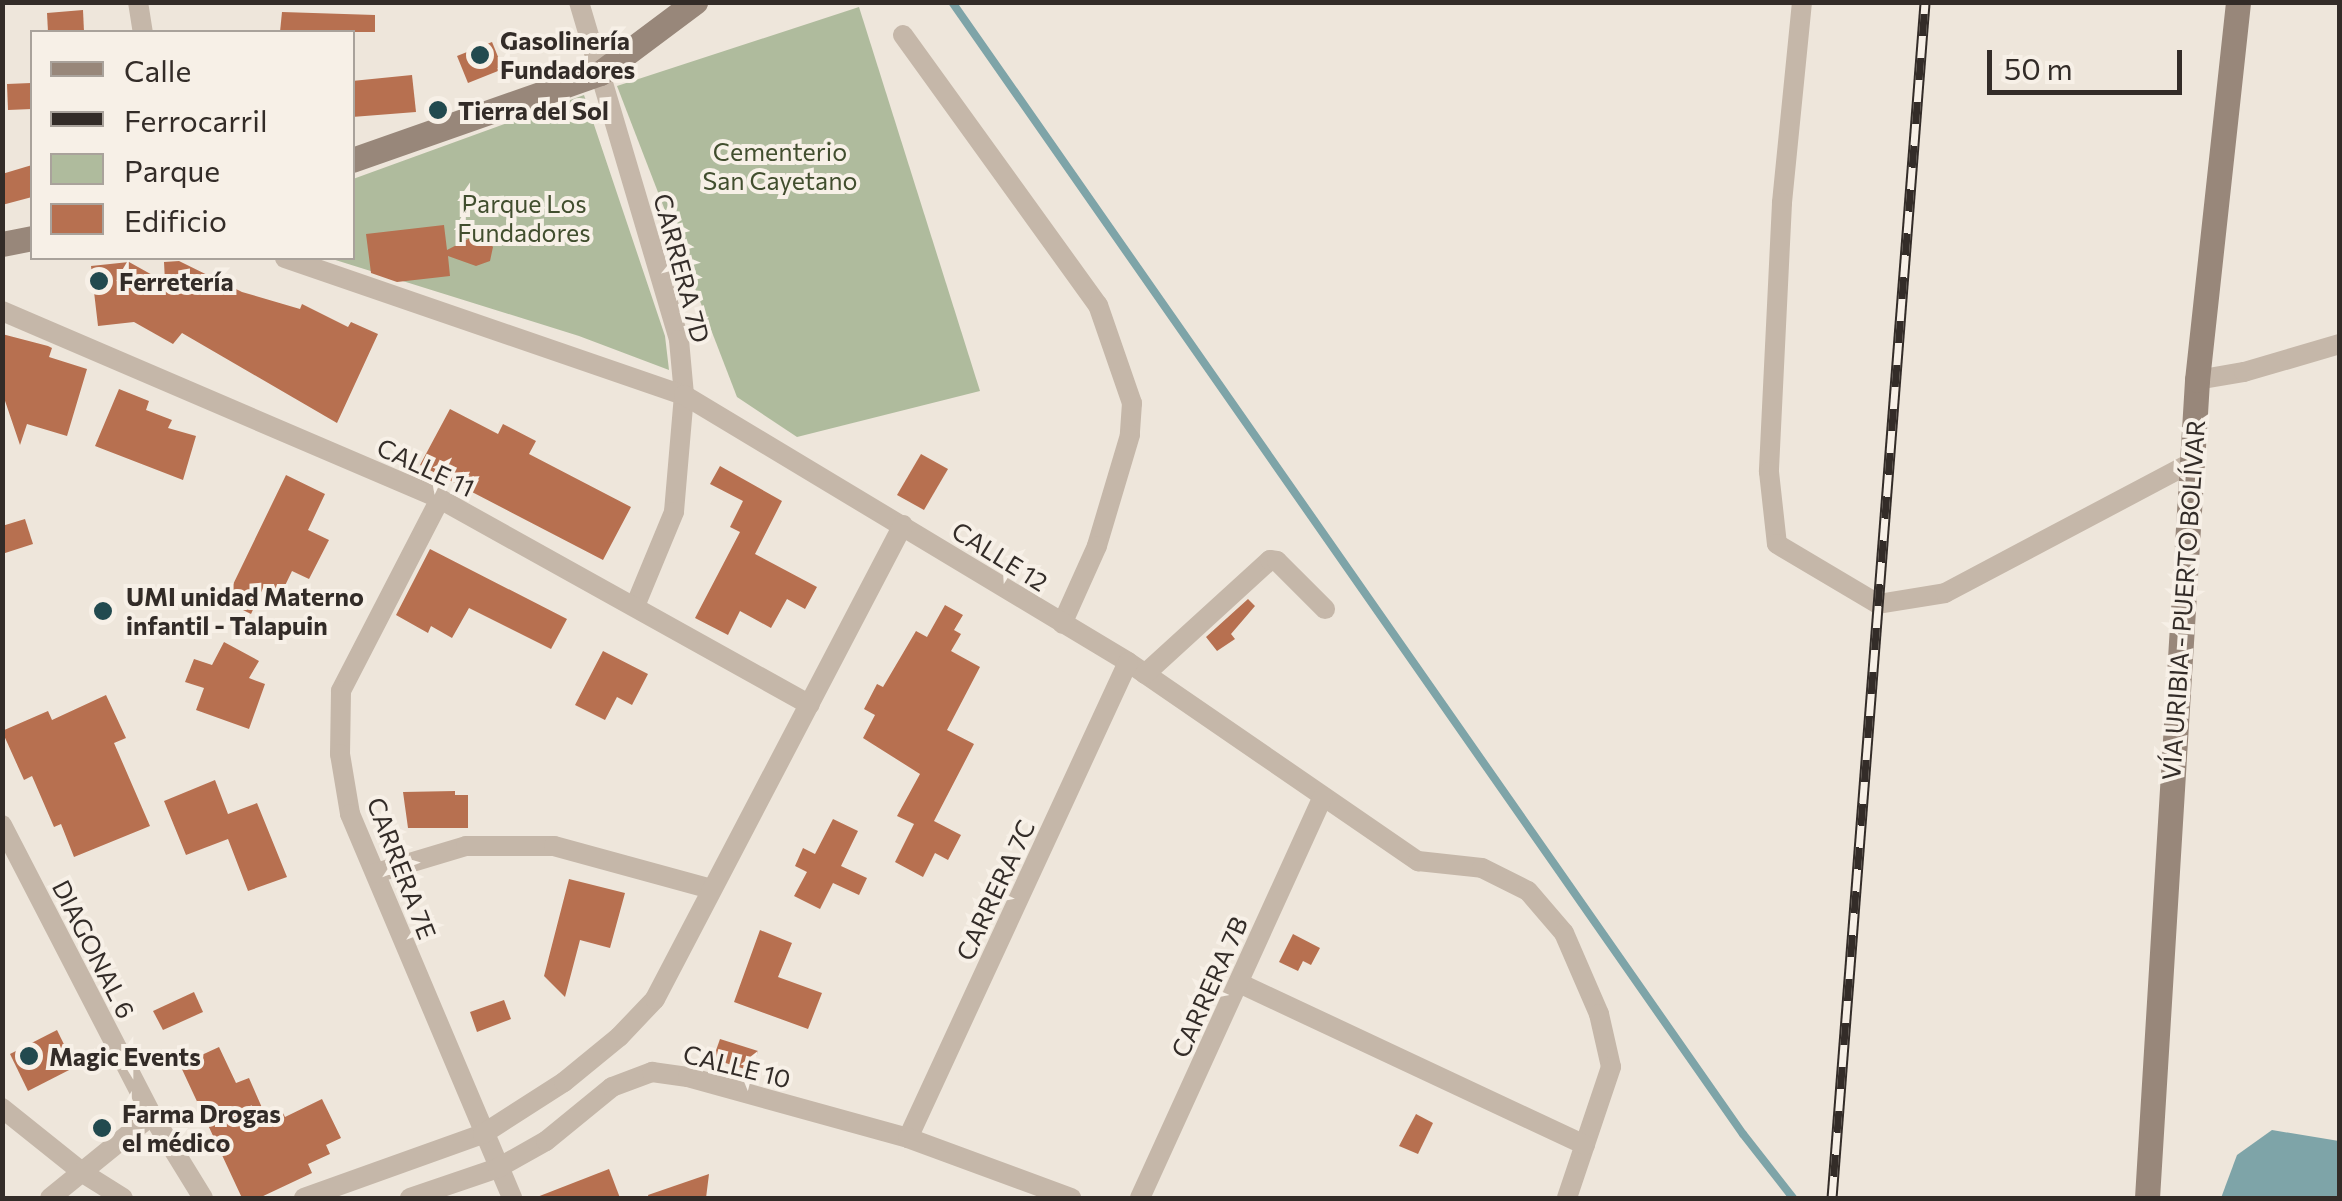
<!DOCTYPE html>
<meta charset="utf-8">
<style>
body{margin:0}
#map{position:relative;width:2342px;height:1201px;overflow:hidden;background:#eee6db;font-family:Commissioner,sans-serif}
div>[style]{position:absolute}
.green>*{inset:0;background:#afbb9d}
.water>*{inset:0;background:#7ea4a8}
.stream>*{height:8px;margin:-4px;padding:0 4px;transform-origin:4px;border-radius:4px;background:#7ea4a8}
.building>*{inset:0;background:#b77050}
.street>*{height:20px;margin:-10px;padding:0 10px;transform-origin:10px;border-radius:10px;background:#c5b7a9}
.secondary>*{height:25px;margin:-12.5px;padding:0 12.5px;transform-origin:12.5px;border-radius:12.5px;background:#98877a}
.rail>*{height:11px;margin-top:-5.5px;transform-origin:0;background:repeating-linear-gradient(90deg,#f7f0e7 0 22px,#332c28 0 44px);box-sizing:border-box;border-block:2px solid #332c28}
.dots>*{width:28px;height:28px;translate:-50% -50%;box-sizing:border-box;border:5px solid #f7f0e7;border-radius:50%}
span{translate:-50% -50%;white-space:nowrap;text-align:center;line-height:1.15;-webkit-text-stroke:8px #f7f0e7;paint-order:stroke}
.poi-label{font-size:25px;color:#332c28;font-weight:700}
.left{translate:0 -50%;text-align:left}
.park-label{font-size:25px;color:#414e2e}
.street-label{font-size:25px;color:#332c28}
.frame{position:absolute;inset:0;border:5px solid #332c28;pointer-events:none}
.legend{position:absolute;left:30px;top:30px;width:325px;height:230px;box-sizing:border-box;background:#f7f0e7;border:2px solid #a9a29b;margin:0;padding:12px 18px;list-style:none;font-size:30px;color:#332c28}
.legend li{display:flex;align-items:center;gap:20px;height:50px}
.legend b{width:50px;border:2px solid #a9a29b}
.scale{position:absolute;left:1987px;top:50px;width:195px;height:45px;box-sizing:border-box;border:5px solid #332c28;border-top:0;padding-left:12px;font-size:30px;line-height:35px;white-space:nowrap;color:#332c28;-webkit-text-stroke:8px #f7f0e7;paint-order:stroke}
</style>
<div id="map">
<div class="green">
<div style="clip-path:polygon(859px 7px,980px 391px,797px 437px,737px 397px,617px 86px)"></div>
<div style="clip-path:polygon(584px 95px,665px 336px,669px 370px,579px 336px,329px 258px,352px 258px,353px 179px)"></div>
</div>
<div class="water">
<div style="clip-path:polygon(2272px 1130px,2339px 1141px,2339px 1198px,2221px 1198px,2237px 1155px)"></div>
</div>
<div class="stream">
<div style="left:952px;top:2px;width:1381px;rotate:55.06deg"></div>
<div style="left:1743px;top:1134px;width:81px;rotate:52deg"></div>
</div>
<div class="building">
<div style="clip-path:polygon(83px 10px,84px 32px,48px 32px,47px 13px)"></div>
<div style="clip-path:polygon(282px 12px,375px 15px,375px 32px,280px 32px)"></div>
<div style="clip-path:polygon(492px 42px,503px 69px,468px 83px,457px 56px)"></div>
<div style="clip-path:polygon(412px 75px,416px 112px,352px 117px,352px 81px)"></div>
<div style="clip-path:polygon(31px 83px,32px 109px,8px 110px,7px 84px)"></div>
<div style="clip-path:polygon(32px 165px,32px 197px,2px 205px,2px 174px)"></div>
<div style="clip-path:polygon(444px 225px,447px 250px,474px 236px,483px 236px,493px 247px,490px 261px,476px 266px,448px 256px,450px 276px,397px 282px,371px 273px,366px 234px)"></div>
<div style="clip-path:polygon(179px 261px,242px 292px,300px 309px,302px 304px,348px 327px,351px 322px,378px 334px,337px 423px,182px 333px,173px 344px,134px 322px,98px 326px,91px 266px,129px 262px,165px 282px,164px 262px)"></div>
<div style="clip-path:polygon(2px 334px,48px 346px,52px 348px,49px 357px,87px 369px,67px 436px,27px 424px,20px 445px,2px 392px)"></div>
<div style="clip-path:polygon(119px 389px,149px 401px,146px 410px,172px 420px,168px 428px,196px 436px,183px 480px,95px 446px)"></div>
<div style="clip-path:polygon(450px 409px,498px 434px,503px 424px,536px 441px,529px 454px,631px 507px,603px 560px,420px 465px)"></div>
<div style="clip-path:polygon(921px 454px,948px 469px,924px 510px,897px 495px)"></div>
<div style="clip-path:polygon(720px 466px,782px 501px,755px 554px,817px 587px,805px 609px,787px 599px,771px 628px,740px 611px,728px 635px,695px 618px,740px 532px,730px 527px,743px 501px,710px 484px)"></div>
<div style="clip-path:polygon(286px 475px,325px 494px,308px 530px,329px 540px,309px 579px,292px 571px,281px 594px,264px 586px,251px 614px,225px 601px)"></div>
<div style="clip-path:polygon(25px 519px,33px 544px,2px 554px,2px 526px)"></div>
<div style="clip-path:polygon(430px 549px,567px 619px,551px 649px,469px 608px,452px 638px,431px 626px,428px 633px,396px 615px)"></div>
<div style="clip-path:polygon(1248px 599px,1255px 606px,1231px 634px,1235px 639px,1217px 651px,1206px 637px)"></div>
<div style="clip-path:polygon(945px 605px,963px 615px,954px 630px,961px 634px,951px 651px,980px 667px,947px 730px,974px 744px,934px 821px,961px 835px,948px 860px,935px 853px,923px 877px,895px 862px,914px 824px,897px 816px,920px 774px,863px 738px,875px 715px,864px 709px,877px 684px,883px 687px,916px 631px,927px 637px)"></div>
<div style="clip-path:polygon(224px 642px,259px 661px,249px 678px,265px 684px,249px 729px,196px 710px,204px 688px,185px 682px,194px 659px,212px 665px)"></div>
<div style="clip-path:polygon(603px 651px,648px 674px,632px 705px,617px 697px,605px 720px,575px 705px)"></div>
<div style="clip-path:polygon(106px 695px,126px 738px,114px 743px,150px 826px,74px 857px,61px 824px,54px 827px,32px 776px,24px 780px,2px 731px,48px 711px,52px 720px)"></div>
<div style="clip-path:polygon(215px 780px,228px 814px,257px 803px,287px 877px,248px 891px,228px 839px,186px 855px,164px 801px)"></div>
<div style="clip-path:polygon(455px 791px,455px 795px,468px 795px,468px 828px,408px 828px,403px 792px)"></div>
<div style="clip-path:polygon(833px 819px,858px 831px,841px 866px,867px 878px,859px 895px,833px 883px,820px 909px,794px 896px,807px 872px,795px 866px,803px 848px,815px 854px)"></div>
<div style="clip-path:polygon(569px 879px,625px 893px,610px 948px,580px 940px,565px 997px,544px 976px)"></div>
<div style="clip-path:polygon(760px 930px,792px 943px,778px 977px,822px 993px,808px 1029px,734px 1002px)"></div>
<div style="clip-path:polygon(1293px 934px,1320px 948px,1311px 965px,1303px 961px,1298px 971px,1279px 962px)"></div>
<div style="clip-path:polygon(194px 992px,203px 1012px,163px 1030px,153px 1011px)"></div>
<div style="clip-path:polygon(504px 1000px,511px 1019px,477px 1032px,470px 1012px)"></div>
<div style="clip-path:polygon(57px 1030px,75px 1067px,28px 1091px,10px 1054px)"></div>
<div style="clip-path:polygon(720px 1039px,758px 1051px,751px 1071px,713px 1059px)"></div>
<div style="clip-path:polygon(219px 1047px,236px 1083px,249px 1078px,267px 1119px,282px 1111px,285px 1117px,322px 1099px,341px 1138px,326px 1145px,330px 1154px,308px 1164px,312px 1173px,259px 1198px,242px 1198px,180px 1065px)"></div>
<div style="clip-path:polygon(1416px 1114px,1433px 1123px,1418px 1154px,1399px 1146px)"></div>
<div style="clip-path:polygon(609px 1169px,620px 1198px,537px 1198px,537px 1197px)"></div>
<div style="clip-path:polygon(709px 1174px,706px 1198px,649px 1198px,648px 1195px)"></div>
</div>
<div class="street">
<div style="left:138px;top:2px;width:30px;rotate:81deg"></div>
<div style="left:579px;top:2px;width:352px;rotate:73.5deg"></div>
<div style="left:679px;top:340px;width:55px;rotate:84.8deg"></div>
<div style="left:684px;top:395px;width:117px;rotate:94.9deg"></div>
<div style="left:674px;top:512px;width:102px;rotate:112.5deg"></div>
<div style="left:1802px;top:2px;width:202px;rotate:95.7deg"></div>
<div style="left:1782px;top:203px;width:269px;rotate:92.8deg"></div>
<div style="left:1769px;top:472px;width:72px;rotate:83.7deg"></div>
<div style="left:1777px;top:544px;width:117px;rotate:30.7deg"></div>
<div style="left:1878px;top:604px;width:68px;rotate:-9.3deg"></div>
<div style="left:1945px;top:593px;width:280px;rotate:-27.9deg"></div>
<div style="left:903px;top:35px;width:333px;rotate:54.2deg"></div>
<div style="left:1098px;top:305px;width:104px;rotate:70.9deg"></div>
<div style="left:1132px;top:403px;width:32px;rotate:94deg"></div>
<div style="left:1130px;top:435px;width:116px;rotate:106.6deg"></div>
<div style="left:1097px;top:546px;width:85px;rotate:114.2deg"></div>
<div style="left:285px;top:258px;width:422px;rotate:19deg"></div>
<div style="left:684px;top:395px;width:518px;rotate:31.02deg"></div>
<div style="left:1128px;top:662px;width:352px;rotate:34.5deg"></div>
<div style="left:1418px;top:861px;width:64px;rotate:6.2deg"></div>
<div style="left:1482px;top:868px;width:51px;rotate:26.6deg"></div>
<div style="left:1528px;top:891px;width:55px;rotate:49.4deg"></div>
<div style="left:1564px;top:933px;width:88px;rotate:66.6deg"></div>
<div style="left:1599px;top:1014px;width:54px;rotate:77.2deg"></div>
<div style="left:1611px;top:1067px;width:138px;rotate:108.6deg"></div>
<div style="left:2px;top:311px;width:477px;rotate:23.2deg"></div>
<div style="left:440px;top:499px;width:423px;rotate:29.1deg"></div>
<div style="left:2197px;top:380px;width:48px;rotate:-9.7deg"></div>
<div style="left:2244px;top:372px;width:100px;rotate:-16.3deg"></div>
<div style="left:440px;top:499px;width:216px;rotate:117.3deg"></div>
<div style="left:341px;top:691px;width:63px;rotate:90.9deg"></div>
<div style="left:340px;top:754px;width:61px;rotate:80.5deg"></div>
<div style="left:350px;top:814px;width:417px;rotate:67.1deg"></div>
<div style="left:1145px;top:674px;width:169px;rotate:-42.4deg"></div>
<div style="left:1270px;top:560px;width:7px;rotate:8deg"></div>
<div style="left:1277px;top:561px;width:68px;rotate:45deg"></div>
<div style="left:2px;top:825px;width:326px;rotate:62.7deg"></div>
<div style="left:152px;top:1115px;width:97px;rotate:58.4deg"></div>
<div style="left:376px;top:873px;width:94px;rotate:-16.7deg"></div>
<div style="left:466px;top:846px;width:88px"></div>
<div style="left:554px;top:846px;width:163px;rotate:15.3deg"></div>
<div style="left:1239px;top:983px;width:382px;rotate:25.1deg"></div>
<div style="left:2px;top:1108px;width:104px;rotate:38.7deg"></div>
<div style="left:83px;top:1173px;width:47px;rotate:32deg"></div>
<div style="left:908px;top:1138px;width:524px;rotate:-65.19deg"></div>
<div style="left:50px;top:1198px;width:132px;rotate:-39.1deg"></div>
<div style="left:304px;top:1198px;width:190px;rotate:-19.7deg"></div>
<div style="left:483px;top:1134px;width:96px;rotate:-32.7deg"></div>
<div style="left:564px;top:1082px;width:71px;rotate:-39.3deg"></div>
<div style="left:619px;top:1037px;width:52px;rotate:-46.5deg"></div>
<div style="left:655px;top:999px;width:535px;rotate:-62.38deg"></div>
<div style="left:410px;top:1198px;width:93px;rotate:-18.8deg"></div>
<div style="left:498px;top:1168px;width:55px;rotate:-29.4deg"></div>
<div style="left:546px;top:1141px;width:85px;rotate:-39.3deg"></div>
<div style="left:612px;top:1087px;width:43px;rotate:-20.6deg"></div>
<div style="left:652px;top:1072px;width:36px;rotate:8deg"></div>
<div style="left:688px;top:1077px;width:228px;rotate:15.5deg"></div>
<div style="left:908px;top:1138px;width:174px;rotate:20.2deg"></div>
<div style="left:1140px;top:1198px;width:441px;rotate:-65.5deg"></div>
</div>
<div class="secondary">
<div style="left:352px;top:160px;width:263px;rotate:-19.3deg"></div>
<div style="left:600px;top:73px;width:119px;rotate:-36.8deg"></div>
<div style="left:2px;top:244px;width:31px;rotate:-11deg"></div>
<div style="left:2147px;top:1198px;width:820px;rotate:-86.5deg"></div>
<div style="left:2197px;top:380px;width:380px;rotate:-83.8deg"></div>
</div>
<div class="rail">
<div style="left:1832px;top:1198px;width:1200px;rotate:-85.55deg"></div>
</div>
<div class="dots">
<div style="left:480px;top:55px;background:#224a4f"></div>
<div style="left:438px;top:110px;background:#224a4f"></div>
<div style="left:99px;top:281px;background:#224a4f"></div>
<div style="left:103px;top:611px;background:#224a4f"></div>
<div style="left:29px;top:1056px;background:#224a4f"></div>
<div style="left:102px;top:1128px;background:#224a4f"></div>
</div>
<div class="poi-label">
<span class="left" style="left:500px;top:55px">Gasolinería<br>Fundadores</span>
<span class="left" style="left:458px;top:110px">Tierra del Sol</span>
<span class="left" style="left:119px;top:281px">Ferretería</span>
<span class="left" style="left:126px;top:611px">UMI unidad Materno<br>infantil - Talapuin</span>
<span class="left" style="left:49px;top:1056px">Magic Events</span>
<span class="left" style="left:122px;top:1128px">Farma Drogas<br>el médico</span>
</div>
<div class="park-label">
<span style="left:780px;top:166px">Cementerio<br>San Cayetano</span>
<span style="left:524px;top:218px">Parque Los<br>Fundadores</span>
</div>
<div class="street-label">
<span style="left:682px;top:268px;rotate:75deg">CARRERA 7D</span>
<span style="left:426px;top:467px;rotate:25deg">CALLE 11</span>
<span style="left:1000px;top:556px;rotate:32deg">CALLE 12</span>
<span style="left:2183px;top:600px;rotate:-86deg">VÍA URIBIA - PUERTO BOLÍVAR</span>
<span style="left:402px;top:868px;rotate:69deg">CARRERA 7E</span>
<span style="left:995px;top:890px;rotate:-65deg">CARRERA 7C</span>
<span style="left:94px;top:949px;rotate:63deg">DIAGONAL 6</span>
<span style="left:1209px;top:987px;rotate:-66deg">CARRERA 7B</span>
<span style="left:737px;top:1066px;rotate:14deg">CALLE 10</span>
</div>
<div class="frame"></div>
<ul class="legend">
<li><b style="height:12px;background:#98877a"></b>Calle</li>
<li><b style="height:12px;background:#332c28"></b>Ferrocarril</li>
<li><b style="height:28px;background:#afbb9d"></b>Parque</li>
<li><b style="height:28px;background:#b77050"></b>Edificio</li>
</ul>
<div class="scale">50 m</div>
</div>
